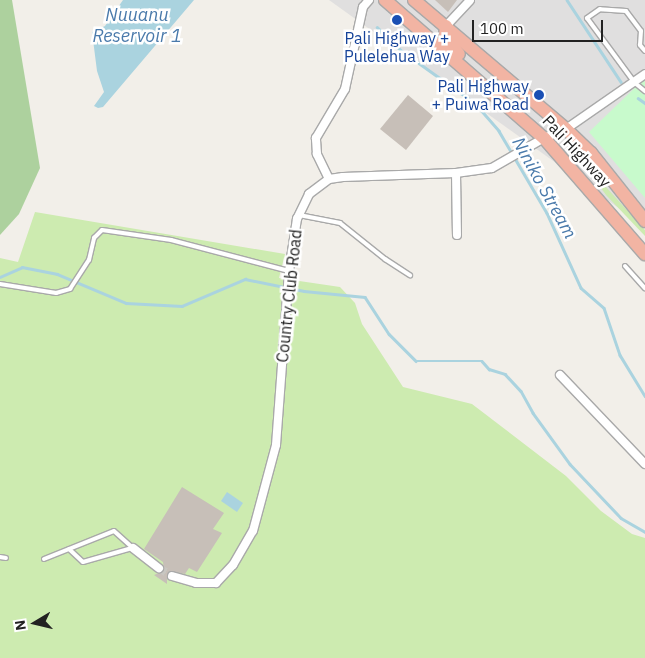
<!DOCTYPE html>
<style>
body{margin:0}
#map{position:relative;width:645px;height:658px;overflow:hidden;background:#f2efe9;font-family:"IBM Plex Sans",sans-serif}
div>[style]{position:absolute}
.residential>*{inset:0;background:#e0dfdf}
.grass>*{inset:0;background:#cdebb0}
.forest>*{inset:0;background:#add19e}
.park>*{inset:0;background:#c8facc}
.water>*{inset:0;background:#aad3df}
.stream>*{height:2.5px;margin:-1.25px;padding:0 1.25px;transform-origin:1.25px;border-radius:1.25px;background:#aad3df}
.building>*{inset:0;background:#c7bfb8}
.minor-tunnel>*{height:8px;margin-top:-4px;transform-origin:0;background:repeating-linear-gradient(90deg,#c8c6c1 0 8px,transparent 0 12px)}
.roads{filter:drop-shadow(1px 0 #a9a9a9) drop-shadow(-1px 0 #a9a9a9) drop-shadow(0 1px #a9a9a9) drop-shadow(0 -1px #a9a9a9)}
.service>*{height:4px;margin:-2px;padding:0 2px;transform-origin:2px;border-radius:2px;background:#fff}
.minor>*{height:8px;margin:-4px;padding:0 4px;transform-origin:4px;border-radius:4px;background:#fff}
.trunk>*{height:12px;margin:-6px;padding:0 6px;transform-origin:6px;border-radius:6px;background:#f2b4a3}
.dots>*{width:14px;height:14px;translate:-50% -50%;box-sizing:border-box;border:2px solid #fff;border-radius:50%}
span{translate:-50% -50%;white-space:nowrap;text-align:center;line-height:1.15;-webkit-text-stroke:5px #fff;paint-order:stroke}
.transit-label{font-size:16px;color:#164399}
.right{translate:-100% -50%;text-align:right}
.street-label{font-size:16px;color:#222}
.water-label{font-size:18px;color:#4a7aab;font-style:italic}
.north{position:absolute;left:10px;top:598px;width:50px;height:50px;-webkit-text-stroke:4px #fff;paint-order:stroke;rotate:261deg;font-size:14px;font-weight:700;line-height:20px;text-align:center;color:#222}
.north::after{content:'';display:block;margin:auto;width:18px;height:22px;background:#222;clip-path:polygon(50% 0,100% 100%,50% 72%,0 100%)}
.scale{position:absolute;left:472px;top:20px;width:131px;height:22px;box-sizing:border-box;border:2px solid #222;border-top:0;padding-left:6px;font-size:15px;line-height:18px;white-space:nowrap;color:#222;-webkit-text-stroke:4px #fff;paint-order:stroke}
</style>
<div id="map">
<div class="residential">
<div style="clip-path:polygon(329px 0,645px 0,645px 227px)"></div>
</div>
<div class="grass">
<div style="clip-path:polygon(576px 154px,645px 230px,645px 236px,606px 195px)"></div>
<div style="clip-path:polygon(35px 212px,285px 254px,279px 278px,340px 287px,355px 303px,362px 324px,403px 387px,472px 404px,566px 476px,601px 511px,632px 534px,645px 538px,645px 658px,0 658px,0 258px,18px 262px)"></div>
</div>
<div class="forest">
<div style="clip-path:polygon(0 0,12px 0,40px 168px,19px 214px,0 235px)"></div>
</div>
<div class="park">
<div style="clip-path:polygon(645px 78px,645px 198px,589px 132px)"></div>
</div>
<div class="water">
<div style="clip-path:polygon(123px 0,194px 0,103px 107px,98px 108px,94px 106px,104px 92px,97px 71px,92px 32px,105px 26px)"></div>
<div style="clip-path:polygon(227px 492px,243px 503px,237px 512px,221px 501px)"></div>
</div>
<div class="stream">
<div style="left:567px;top:0;width:98px;rotate:56.6deg"></div>
<div style="left:377px;top:27px;width:35px;rotate:44deg"></div>
<div style="left:402px;top:51px;width:90px;rotate:35.5deg"></div>
<div style="left:475px;top:103px;width:37px;rotate:49deg"></div>
<div style="left:499px;top:131px;width:95px;rotate:59.7deg"></div>
<div style="left:547px;top:213px;width:82px;rotate:65.6deg"></div>
<div style="left:581px;top:288px;width:30px;rotate:41deg"></div>
<div style="left:604px;top:308px;width:50px;rotate:71.2deg"></div>
<div style="left:620px;top:355px;width:48px;rotate:58.6deg"></div>
<div style="left:638px;top:98px;width:9px;rotate:36deg"></div>
<div style="left:0;top:277px;width:24px;rotate:-24deg"></div>
<div style="left:22px;top:267px;width:36px;rotate:11deg"></div>
<div style="left:57px;top:274px;width:75px;rotate:22.8deg"></div>
<div style="left:126px;top:303px;width:56px;rotate:3.1deg"></div>
<div style="left:182px;top:306px;width:69px;rotate:-23.2deg"></div>
<div style="left:245px;top:279px;width:60px;rotate:11.5deg"></div>
<div style="left:304px;top:291px;width:61px;rotate:5.6deg"></div>
<div style="left:365px;top:297px;width:44px;rotate:57deg"></div>
<div style="left:389px;top:334px;width:38px;rotate:45deg"></div>
<div style="left:416px;top:361px;width:66px"></div>
<div style="left:482px;top:361px;width:11px;rotate:49deg"></div>
<div style="left:489px;top:369px;width:17px;rotate:17deg"></div>
<div style="left:505px;top:374px;width:23px;rotate:47deg"></div>
<div style="left:521px;top:391px;width:25px;rotate:61deg"></div>
<div style="left:533px;top:413px;width:63px;rotate:54deg"></div>
<div style="left:570px;top:464px;width:74px;rotate:46.6deg"></div>
<div style="left:621px;top:518px;width:28px;rotate:30deg"></div>
</div>
<div class="building">
<div style="clip-path:polygon(435px 0,457px 0,448px 12px)"></div>
<div style="clip-path:polygon(408px 95px,433px 116px,406px 150px,380px 129px)"></div>
<div style="clip-path:polygon(182px 487px,224px 513px,213px 529px,222px 533px,197px 572px,189px 568px,185px 574px,170px 571px,167px 575px,167px 584px,154px 575px,164px 571px,163px 562px,144px 549px)"></div>
</div>
<div class="minor-tunnel">
<div style="left:159px;top:568px;width:15px;rotate:32deg"></div>
</div>
<div class="roads">
<div class="service">
<div style="left:645px;top:51px;width:8px;rotate:-130deg"></div>
<div style="left:640px;top:45px;width:14px;rotate:-86deg"></div>
<div style="left:641px;top:31px;width:25px;rotate:-127deg"></div>
<div style="left:626px;top:11px;width:26px;rotate:-176deg"></div>
<div style="left:600px;top:9px;width:16px;rotate:145deg"></div>
<div style="left:587px;top:18px;width:81px;rotate:53.6deg"></div>
<div style="left:635px;top:83px;width:13px;rotate:39deg"></div>
<div style="left:299px;top:215px;width:42px;rotate:11deg"></div>
<div style="left:340px;top:223px;width:58px;rotate:38.7deg"></div>
<div style="left:385px;top:259px;width:30px;rotate:33deg"></div>
<div style="left:625px;top:266px;width:30px;rotate:48deg"></div>
<div style="left:0;top:284px;width:57px;rotate:9.1deg"></div>
<div style="left:56px;top:293px;width:15px;rotate:-16deg"></div>
<div style="left:70px;top:289px;width:35px;rotate:-57deg"></div>
<div style="left:89px;top:260px;width:23px;rotate:-77deg"></div>
<div style="left:94px;top:238px;width:11px;rotate:-45deg"></div>
<div style="left:102px;top:230px;width:70px;rotate:8.2deg"></div>
<div style="left:171px;top:240px;width:122px;rotate:14.7deg"></div>
<div style="left:69px;top:549px;width:19px;rotate:43deg"></div>
<div style="left:83px;top:562px;width:51px;rotate:-15.9deg"></div>
<div style="left:0;top:557px;width:6px;rotate:9deg"></div>
<div style="left:44px;top:559px;width:75px;rotate:-21.8deg"></div>
<div style="left:114px;top:531px;width:25px;rotate:42deg"></div>
</div>
<div class="minor">
<div style="left:446px;top:26px;width:35px;rotate:-47deg"></div>
<div style="left:456px;top:173px;width:62px;rotate:89.1deg"></div>
<div style="left:329px;top:179px;width:28px;rotate:-116deg"></div>
<div style="left:317px;top:154px;width:16px;rotate:-94deg"></div>
<div style="left:316px;top:138px;width:57px;rotate:-59.4deg"></div>
<div style="left:345px;top:89px;width:84px;rotate:-77.6deg"></div>
<div style="left:363px;top:7px;width:9px;rotate:-49deg"></div>
<div style="left:560px;top:375px;width:123px;rotate:46.3deg"></div>
<div style="left:133px;top:548px;width:33px;rotate:38deg"></div>
<div style="left:172px;top:576px;width:25px;rotate:16deg"></div>
<div style="left:196px;top:583px;width:20px"></div>
<div style="left:216px;top:583px;width:25px;rotate:-47deg"></div>
<div style="left:233px;top:565px;width:39px;rotate:-60deg"></div>
<div style="left:253px;top:531px;width:89px;rotate:-75deg"></div>
<div style="left:276px;top:445px;width:174px;rotate:-85.7deg"></div>
<div style="left:289px;top:271px;width:53px;rotate:-81.3deg"></div>
<div style="left:297px;top:219px;width:28px;rotate:-64deg"></div>
<div style="left:309px;top:194px;width:25px;rotate:-37deg"></div>
<div style="left:329px;top:179px;width:14px;rotate:-8deg"></div>
<div style="left:343px;top:177px;width:113px;rotate:-2deg"></div>
<div style="left:456px;top:173px;width:36px;rotate:-8deg"></div>
<div style="left:492px;top:168px;width:60px;rotate:-30deg"></div>
<div style="left:544px;top:138px;width:24px;rotate:-22deg"></div>
<div style="left:566px;top:129px;width:96px;rotate:-34.8deg"></div>
</div>
<div class="trunk">
<div style="left:385px;top:0;width:211px;rotate:41deg"></div>
<div style="left:544px;top:138px;width:154px;rotate:49deg"></div>
<div style="left:414px;top:0;width:199px;rotate:40.3deg"></div>
<div style="left:566px;top:129px;width:35px;rotate:44deg"></div>
<div style="left:591px;top:153px;width:87px;rotate:51.5deg"></div>
<div style="left:446px;top:26px;width:12px;rotate:95deg"></div>
<div style="left:445px;top:38px;width:21px;rotate:49deg"></div>
</div>
</div>
<div class="dots">
<div style="left:397px;top:20px;background:#1a4fb4"></div>
<div style="left:539px;top:95px;background:#1a4fb4"></div>
</div>
<div class="transit-label">
<span style="left:397px;top:47px">Pali Highway +<br>Pulelehua Way</span>
<span class="right" style="left:529px;top:95px">Pali Highway<br>+ Puiwa Road</span>
</div>
<div class="street-label">
<span style="left:577px;top:151px;rotate:47deg">Pali Highway</span>
<span style="left:289px;top:296px;rotate:-84deg">Country Club Road</span>
</div>
<div class="water-label">
<span style="left:137px;top:26px">Nuuanu<br>Reservoir 1</span>
<span style="left:544px;top:188px;rotate:61deg">Niniko Stream</span>
</div>
<div class="north">N</div>
<div class="scale">100 m</div>
</div>
